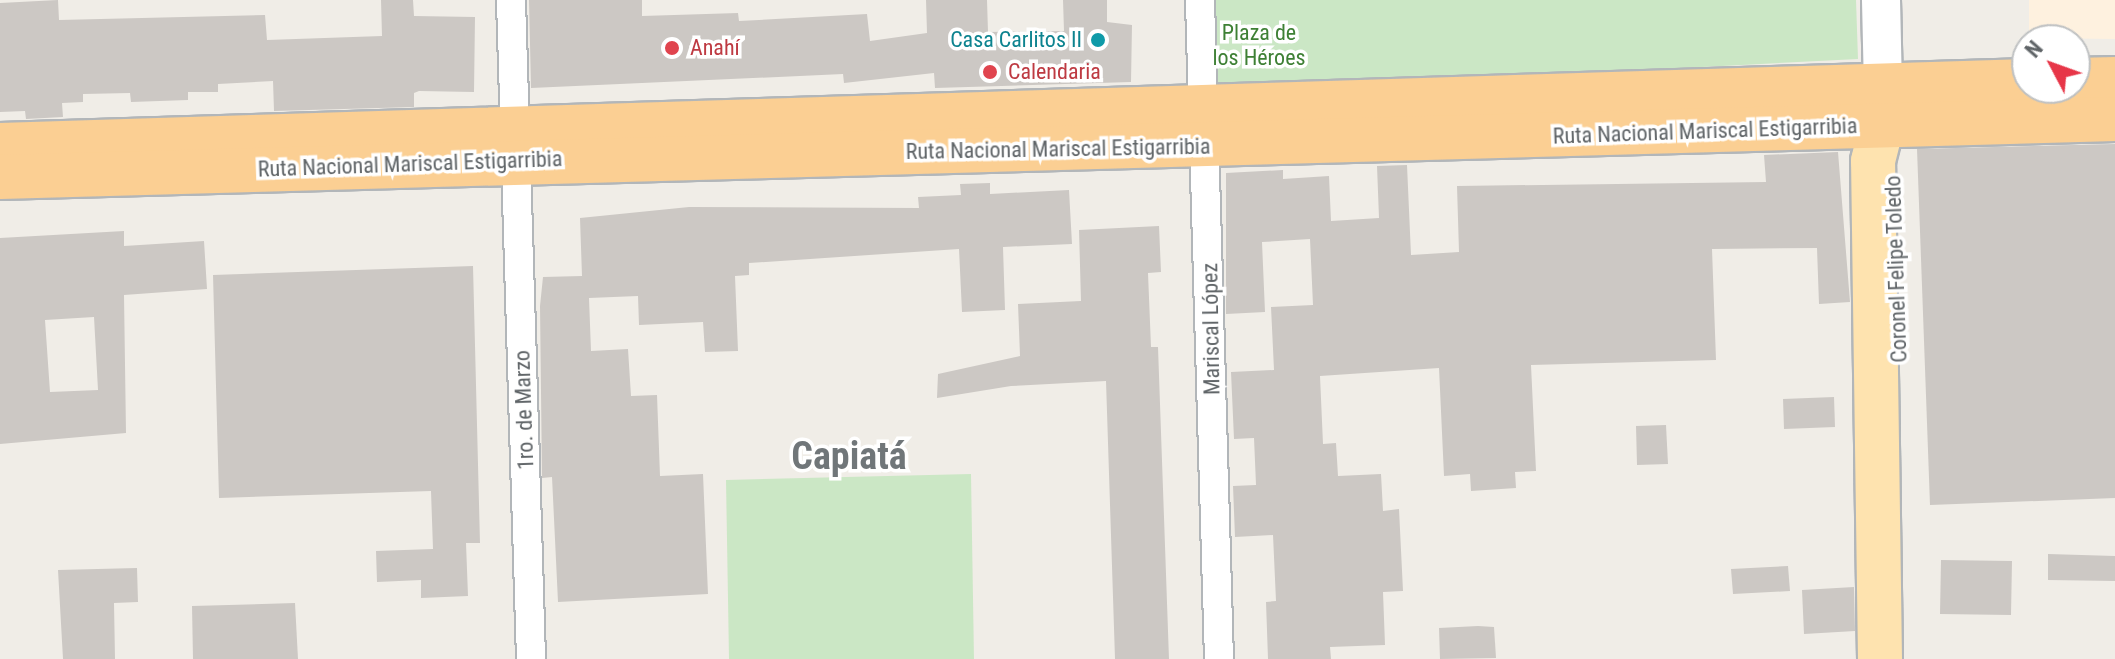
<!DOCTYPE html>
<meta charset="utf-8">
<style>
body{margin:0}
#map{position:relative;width:2115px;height:659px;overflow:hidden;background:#f0ede7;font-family:"Roboto Condensed",sans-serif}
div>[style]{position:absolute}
.commercial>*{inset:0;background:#fef1df}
.green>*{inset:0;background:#cbe7c5}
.building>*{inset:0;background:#ccc8c4}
.roads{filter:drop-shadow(2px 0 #b2b6b9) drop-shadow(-2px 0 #b2b6b9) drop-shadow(0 2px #b2b6b9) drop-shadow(0 -2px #b2b6b9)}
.street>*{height:28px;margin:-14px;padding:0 14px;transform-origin:14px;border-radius:14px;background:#fff}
.secondary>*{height:38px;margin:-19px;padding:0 19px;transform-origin:19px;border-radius:19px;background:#fff}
.primary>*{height:44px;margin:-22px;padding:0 22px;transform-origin:22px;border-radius:22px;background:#fee3af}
.highway>*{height:44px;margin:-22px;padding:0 22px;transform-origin:22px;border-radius:22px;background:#fbcf93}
.dots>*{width:22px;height:22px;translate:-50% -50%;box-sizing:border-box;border:4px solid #fff;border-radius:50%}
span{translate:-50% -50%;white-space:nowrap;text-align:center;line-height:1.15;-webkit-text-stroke:7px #fff;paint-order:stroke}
.park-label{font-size:22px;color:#3e8035}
.culture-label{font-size:22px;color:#0d838f}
.right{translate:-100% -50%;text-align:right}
.health-label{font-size:22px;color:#be3a42}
.left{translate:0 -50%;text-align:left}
.street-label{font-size:22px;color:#5f6467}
.town-label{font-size:38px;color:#707679;font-weight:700}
.north{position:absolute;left:2011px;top:24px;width:80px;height:80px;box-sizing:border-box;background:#fff;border:2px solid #bfc1c2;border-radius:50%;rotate:311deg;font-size:22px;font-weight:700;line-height:32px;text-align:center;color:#5f6467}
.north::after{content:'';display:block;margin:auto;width:28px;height:36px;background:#e73648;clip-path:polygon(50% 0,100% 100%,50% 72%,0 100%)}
</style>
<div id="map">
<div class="commercial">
<div style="clip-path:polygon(2029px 0,2115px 0,2115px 39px,2029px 38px)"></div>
</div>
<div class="green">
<div style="clip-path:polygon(1213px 0,1856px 0,1858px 59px,1215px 92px)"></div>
<div style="clip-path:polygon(971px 474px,974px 659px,729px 659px,726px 480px)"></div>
</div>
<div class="building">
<div style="clip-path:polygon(58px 0,59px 20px,265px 15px,267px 40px,382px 36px,381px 0,413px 0,414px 16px,475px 17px,474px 92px,419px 91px,414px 93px,414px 107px,274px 111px,273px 81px,218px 84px,218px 92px,188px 92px,188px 100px,131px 102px,130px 93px,83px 94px,83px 102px,62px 103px,63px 117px,26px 119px,25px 111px,0 112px,0 3px)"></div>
<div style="clip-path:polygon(529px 0,642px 0,642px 16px,738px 13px,739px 21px,867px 14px,870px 41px,927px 33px,926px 0,987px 0,988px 32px,1064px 31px,1063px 0,1107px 0,1107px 22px,1132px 25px,1131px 82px,935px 88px,934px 73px,844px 83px,843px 74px,531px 88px)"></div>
<div style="clip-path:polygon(2115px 144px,2115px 498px,1930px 505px,1917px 149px)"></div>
<div style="clip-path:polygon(1838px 152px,1850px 302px,1819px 304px,1817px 248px,1712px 249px,1716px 360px,1531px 365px,1536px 471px,1515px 472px,1516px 488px,1471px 491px,1470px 474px,1444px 476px,1439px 368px,1320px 376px,1323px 444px,1336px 443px,1338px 476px,1381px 474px,1383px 511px,1399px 509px,1403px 591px,1383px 592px,1385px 645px,1330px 647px,1331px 659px,1268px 659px,1266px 602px,1276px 601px,1273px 535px,1235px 537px,1233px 486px,1256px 485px,1254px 438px,1234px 439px,1231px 372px,1274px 370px,1271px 307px,1313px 305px,1310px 239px,1262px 242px,1265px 312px,1226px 314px,1226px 173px,1283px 170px,1283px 179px,1329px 176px,1331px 221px,1379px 218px,1377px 166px,1407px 165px,1411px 255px,1459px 252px,1457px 186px,1766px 182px,1764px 155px)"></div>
<div style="clip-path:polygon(990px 183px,990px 194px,1069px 190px,1072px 244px,1003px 247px,1005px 310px,962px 312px,959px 249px,749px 263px,749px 275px,735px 276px,738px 351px,705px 352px,703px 322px,639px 325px,638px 296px,589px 298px,591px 351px,628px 349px,631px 396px,657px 395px,660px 476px,703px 474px,708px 594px,558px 602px,552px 477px,542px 478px,540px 306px,543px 277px,582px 276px,580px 218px,689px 207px,919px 208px,918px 197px,961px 195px,960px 184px)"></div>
<div style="clip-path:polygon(1159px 226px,1161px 272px,1148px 273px,1151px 347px,1158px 347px,1169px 659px,1115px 659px,1106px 381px,1011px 386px,937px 398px,938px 374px,1020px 356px,1018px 304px,1081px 301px,1079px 230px)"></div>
<div style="clip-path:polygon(evenodd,124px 231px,124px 246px,204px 241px,207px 289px,124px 295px,126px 433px,0 444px,0 238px,124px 231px,94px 317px,98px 390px,50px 392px,45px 320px,94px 317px)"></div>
<div style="clip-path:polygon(473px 266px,480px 543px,466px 543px,468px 596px,421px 598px,421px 580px,377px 582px,376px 551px,433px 549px,431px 491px,219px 498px,213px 275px)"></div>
<div style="clip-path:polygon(1834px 397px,1835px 427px,1784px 429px,1783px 399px)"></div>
<div style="clip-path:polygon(1666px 425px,1668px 464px,1637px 465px,1636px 426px)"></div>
<div style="clip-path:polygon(2048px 554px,2115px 556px,2115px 581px,2048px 580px)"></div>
<div style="clip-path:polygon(1941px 560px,2012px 561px,2011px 615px,1940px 614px)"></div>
<div style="clip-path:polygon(1788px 566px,1790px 591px,1733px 594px,1731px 569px)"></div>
<div style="clip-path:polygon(137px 568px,138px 602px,114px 603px,115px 659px,63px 659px,58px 570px)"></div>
<div style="clip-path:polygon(1854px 587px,1855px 631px,1804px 634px,1802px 590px)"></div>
<div style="clip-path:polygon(295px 603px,298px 659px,193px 659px,192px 606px)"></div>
<div style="clip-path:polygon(1478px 626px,1494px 627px,1496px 658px,1440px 659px,1439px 628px)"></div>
</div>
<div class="roads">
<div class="street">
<div style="left:511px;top:0;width:659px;rotate:88.26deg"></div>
<div style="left:1200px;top:0;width:659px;rotate:88.35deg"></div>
</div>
<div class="secondary">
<div style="left:1881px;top:0;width:85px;rotate:88.7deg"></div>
</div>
<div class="primary">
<div style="left:1880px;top:659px;width:498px;rotate:-90.8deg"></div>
<div style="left:1873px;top:161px;width:36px;rotate:-76deg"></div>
<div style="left:1882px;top:126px;width:39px;rotate:-89deg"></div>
</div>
<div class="highway">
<div style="left:2075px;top:80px;width:40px;rotate:-1.4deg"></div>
<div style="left:0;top:145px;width:2028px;rotate:-1.81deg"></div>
<div style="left:0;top:177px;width:2116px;rotate:-1.57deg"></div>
</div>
</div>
<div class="dots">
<div style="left:1098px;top:40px;background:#0f9aa8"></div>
<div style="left:672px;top:48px;background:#e0444e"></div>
<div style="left:990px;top:72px;background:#e0444e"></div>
</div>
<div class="park-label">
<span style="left:1259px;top:45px">Plaza de<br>los Héroes</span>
</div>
<div class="culture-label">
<span class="right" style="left:1082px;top:40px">Casa Carlitos II</span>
</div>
<div class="health-label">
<span class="left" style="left:690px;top:48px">Anahí</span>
<span class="left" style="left:1008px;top:72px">Calendaria</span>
</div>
<div class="street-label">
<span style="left:1705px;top:131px;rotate:-2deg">Ruta Nacional Mariscal Estigarribia</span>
<span style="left:1058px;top:149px;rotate:-1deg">Ruta Nacional Mariscal Estigarribia</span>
<span style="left:410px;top:164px;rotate:-2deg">Ruta Nacional Mariscal Estigarribia</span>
<span style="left:1896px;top:269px;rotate:-92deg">Coronel Felipe Toledo</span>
<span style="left:1211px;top:329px;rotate:-91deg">Mariscal López</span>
<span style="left:524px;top:410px;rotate:-92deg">1ro. de Marzo</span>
</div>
<div class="town-label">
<span style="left:849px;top:457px">Capiatá</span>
</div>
<div class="north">N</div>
</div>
